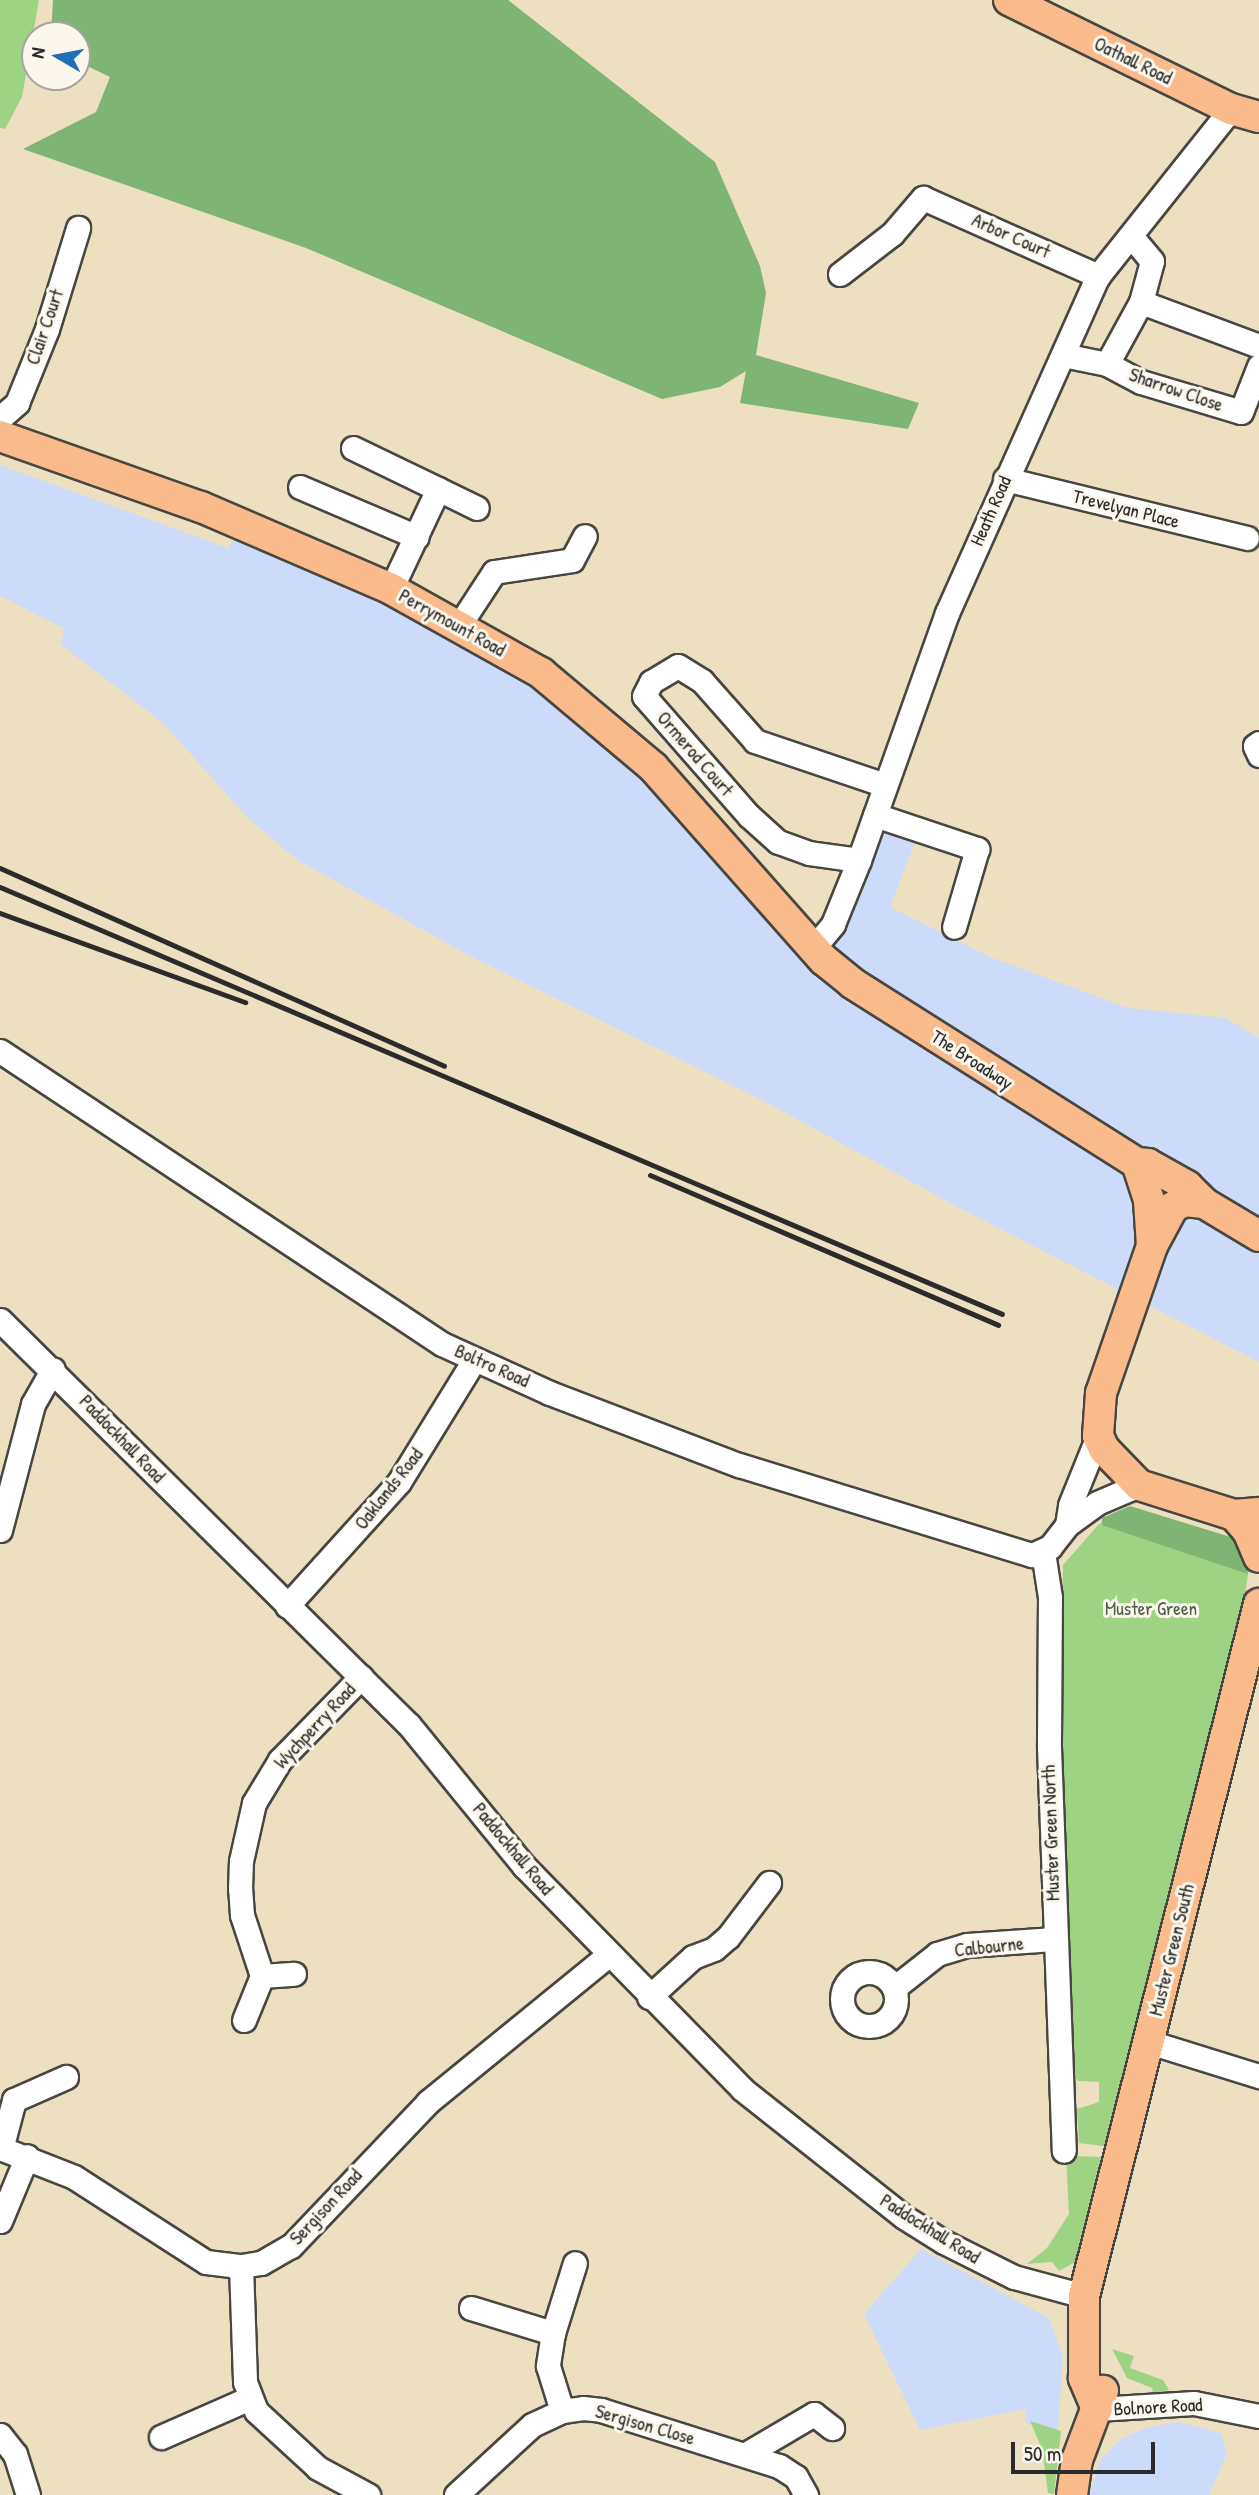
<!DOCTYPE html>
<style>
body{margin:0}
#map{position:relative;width:1259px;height:2495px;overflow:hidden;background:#ede0c0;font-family:"Patrick Hand",sans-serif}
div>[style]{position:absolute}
.built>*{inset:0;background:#cddbfa}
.green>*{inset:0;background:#9ed384}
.forest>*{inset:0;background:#7eb572}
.roads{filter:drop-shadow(2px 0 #484641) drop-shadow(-2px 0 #484641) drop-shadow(0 2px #484641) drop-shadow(0 -2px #484641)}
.minor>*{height:23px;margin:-11.5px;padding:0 11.5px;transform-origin:11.5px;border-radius:11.5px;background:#fff}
.minor>.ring{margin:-11.5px;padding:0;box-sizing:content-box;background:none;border:23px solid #fff;border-radius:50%}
.major>*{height:30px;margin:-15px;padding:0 15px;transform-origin:15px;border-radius:15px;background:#fabb8c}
.rail>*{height:5px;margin:-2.5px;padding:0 2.5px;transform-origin:2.5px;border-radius:2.5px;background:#2b2b2b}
span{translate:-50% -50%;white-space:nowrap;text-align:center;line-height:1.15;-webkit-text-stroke:6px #fbf7ec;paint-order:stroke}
.street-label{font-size:19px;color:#2b2b2b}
.park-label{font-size:19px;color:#4e5d46}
.north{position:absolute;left:21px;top:21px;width:70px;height:70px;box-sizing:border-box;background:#fbf7ec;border:2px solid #a8a59f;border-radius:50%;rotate:280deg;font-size:19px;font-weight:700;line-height:28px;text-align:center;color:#2b2b2b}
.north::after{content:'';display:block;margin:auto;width:24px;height:32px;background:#1f6fb2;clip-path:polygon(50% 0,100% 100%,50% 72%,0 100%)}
.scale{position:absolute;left:1011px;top:2442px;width:144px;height:32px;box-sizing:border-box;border:4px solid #2b2b2b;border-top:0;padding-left:9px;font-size:21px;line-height:24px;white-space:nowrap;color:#2b2b2b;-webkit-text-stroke:5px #fbf7ec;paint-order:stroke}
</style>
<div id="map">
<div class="built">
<div style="clip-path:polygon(0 465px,228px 548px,244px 525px,460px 622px,653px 767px,814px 947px,875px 815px,920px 830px,890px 907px,990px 957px,1128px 1008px,1226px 1018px,1259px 1038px,1259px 1362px,956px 1206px,760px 1099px,468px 955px,296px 859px,247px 817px,162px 722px,60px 644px,65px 629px,0 596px)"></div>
<div style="clip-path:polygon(921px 2249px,1049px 2318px,1063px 2357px,1058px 2430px,1027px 2424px,1025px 2409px,920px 2430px,864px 2314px)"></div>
<div style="clip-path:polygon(1178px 2422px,1221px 2433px,1227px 2454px,1209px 2495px,1089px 2495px,1101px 2459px,1121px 2439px,1145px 2428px)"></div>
</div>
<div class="green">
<div style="clip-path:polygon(0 0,39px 0,22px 97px,5px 129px,0 128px)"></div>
<div style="clip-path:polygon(1131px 1507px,1249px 1568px,1242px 1616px,1111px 2147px,1079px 2143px,1077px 2109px,1099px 2102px,1099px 2082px,1078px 2081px,1071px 2072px,1060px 1660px,1063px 1565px,1099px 1524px)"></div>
<div style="clip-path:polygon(1066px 2156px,1109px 2157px,1087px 2244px,1077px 2261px,1059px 2271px,1052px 2262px,1027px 2264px,1047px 2248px,1069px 2214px)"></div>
<div style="clip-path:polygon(1112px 2349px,1134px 2356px,1130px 2368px,1163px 2380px,1169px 2390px,1153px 2393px,1152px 2388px,1127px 2378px)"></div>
<div style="clip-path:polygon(1030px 2421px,1061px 2431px,1054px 2494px,1048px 2493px,1042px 2449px)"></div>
</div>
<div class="forest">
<div style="clip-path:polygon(53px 0,508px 0,715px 162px,760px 266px,766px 293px,756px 355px,919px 403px,908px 429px,740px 403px,746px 371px,720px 387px,662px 399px,306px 248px,23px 149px,96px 112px,110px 77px,77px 61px,77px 35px,51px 35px)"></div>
<div style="clip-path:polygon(1130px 1506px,1237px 1539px,1248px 1574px,1102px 1525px,1102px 1518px)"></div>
</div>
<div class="roads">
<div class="minor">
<div style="left:840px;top:274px;width:66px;rotate:-37.6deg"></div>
<div style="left:892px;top:234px;width:48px;rotate:-49.3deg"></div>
<div style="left:923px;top:198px;width:192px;rotate:24deg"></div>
<div style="left:1141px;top:302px;width:126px;rotate:20.4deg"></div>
<div style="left:1063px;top:355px;width:45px;rotate:11.6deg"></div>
<div style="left:1107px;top:364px;width:71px;rotate:-61.3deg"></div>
<div style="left:1141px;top:302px;width:42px;rotate:-75deg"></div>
<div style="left:1152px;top:261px;width:33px;rotate:-130deg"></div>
<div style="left:1107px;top:364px;width:38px;rotate:28deg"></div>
<div style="left:1141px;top:382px;width:104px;rotate:16.7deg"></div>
<div style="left:1241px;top:412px;width:49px;rotate:-68.6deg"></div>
<div style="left:0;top:418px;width:23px;rotate:-41deg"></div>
<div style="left:17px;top:403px;width:80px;rotate:-67.9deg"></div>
<div style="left:47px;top:329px;width:106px;rotate:-72.9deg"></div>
<div style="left:353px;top:448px;width:94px;rotate:25.8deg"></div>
<div style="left:438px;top:489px;width:110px;rotate:115.2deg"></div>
<div style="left:1005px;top:479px;width:249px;rotate:13.7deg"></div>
<div style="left:300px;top:487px;width:127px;rotate:23.1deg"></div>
<div style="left:438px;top:489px;width:43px;rotate:26deg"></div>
<div style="left:460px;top:624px;width:62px;rotate:-56.8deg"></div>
<div style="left:494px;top:572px;width:79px;rotate:-8.7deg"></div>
<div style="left:572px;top:560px;width:27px;rotate:-62deg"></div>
<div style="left:1259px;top:743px;width:5px;rotate:143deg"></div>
<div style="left:1255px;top:746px;width:10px;rotate:66deg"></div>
<div style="left:875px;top:815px;width:108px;rotate:18.4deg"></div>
<div style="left:977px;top:849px;width:81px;rotate:106.4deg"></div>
<div style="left:859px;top:860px;width:50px;rotate:-172deg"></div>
<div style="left:809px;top:853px;width:33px;rotate:-160deg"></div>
<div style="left:778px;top:842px;width:39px;rotate:-138deg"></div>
<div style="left:749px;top:816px;width:159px;rotate:-131.2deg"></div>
<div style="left:644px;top:696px;width:16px;rotate:-63deg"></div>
<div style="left:651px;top:682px;width:31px;rotate:-31deg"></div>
<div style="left:678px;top:666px;width:28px;rotate:32deg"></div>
<div style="left:702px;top:681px;width:80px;rotate:48.5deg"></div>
<div style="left:755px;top:741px;width:137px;rotate:18.7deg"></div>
<div style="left:814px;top:947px;width:30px;rotate:-50deg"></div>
<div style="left:833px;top:924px;width:69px;rotate:-67.9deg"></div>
<div style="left:859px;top:860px;width:262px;rotate:-70.4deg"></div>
<div style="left:947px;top:613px;width:369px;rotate:-65.9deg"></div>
<div style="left:1098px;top:276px;width:213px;rotate:-51.5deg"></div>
<div style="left:0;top:1051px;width:530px;rotate:33.54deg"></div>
<div style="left:442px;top:1344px;width:119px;rotate:24.4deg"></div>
<div style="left:550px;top:1393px;width:202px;rotate:20.9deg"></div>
<div style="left:739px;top:1465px;width:307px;rotate:17.1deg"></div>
<div style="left:1032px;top:1555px;width:20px;rotate:-24deg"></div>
<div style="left:1050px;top:1547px;width:28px;rotate:-52deg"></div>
<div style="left:1067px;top:1525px;width:37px;rotate:-36deg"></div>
<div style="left:1097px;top:1503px;width:46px;rotate:-23.2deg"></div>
<div style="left:0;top:1320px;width:576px;rotate:44.72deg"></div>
<div style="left:409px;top:1725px;width:182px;rotate:50.8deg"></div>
<div style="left:524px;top:1866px;width:312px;rotate:45.6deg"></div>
<div style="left:742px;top:2089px;width:206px;rotate:38.3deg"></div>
<div style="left:904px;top:2217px;width:47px;rotate:32deg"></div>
<div style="left:944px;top:2242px;width:78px;rotate:26.6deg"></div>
<div style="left:1014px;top:2277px;width:73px;rotate:15.2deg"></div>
<div style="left:1067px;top:1525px;width:20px;rotate:-81deg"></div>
<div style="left:1070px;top:1505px;width:74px;rotate:-67.9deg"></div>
<div style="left:0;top:1530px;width:130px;rotate:-75.3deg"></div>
<div style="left:33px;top:1404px;width:40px;rotate:-60.3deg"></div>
<div style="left:1043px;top:1552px;width:46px;rotate:81.2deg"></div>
<div style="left:1050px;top:1597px;width:150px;rotate:90.4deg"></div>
<div style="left:1049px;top:1747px;width:404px;rotate:87.9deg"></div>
<div style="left:287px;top:1606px;width:167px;rotate:-47.9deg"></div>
<div style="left:399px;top:1482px;width:143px;rotate:-58.4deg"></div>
<div class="ring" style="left:842px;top:1972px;width:31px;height:31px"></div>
<div style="left:262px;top:1976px;width:32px;rotate:-4deg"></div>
<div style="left:894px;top:1988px;width:55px;rotate:-38.3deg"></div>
<div style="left:937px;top:1954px;width:31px;rotate:-17deg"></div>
<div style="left:967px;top:1945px;width:87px;rotate:-3.9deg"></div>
<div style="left:649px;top:1997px;width:59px;rotate:-42.3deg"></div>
<div style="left:693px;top:1957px;width:22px;rotate:-21deg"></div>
<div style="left:714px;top:1949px;width:18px;rotate:-41deg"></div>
<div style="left:728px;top:1937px;width:68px;rotate:-52.8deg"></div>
<div style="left:244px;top:2020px;width:48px;rotate:-67.8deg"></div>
<div style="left:262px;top:1976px;width:64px;rotate:-108.2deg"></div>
<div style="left:242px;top:1915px;width:26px;rotate:-94deg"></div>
<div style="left:240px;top:1889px;width:28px;rotate:-88deg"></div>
<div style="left:241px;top:1861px;width:59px;rotate:-77.4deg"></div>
<div style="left:254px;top:1803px;width:50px;rotate:-58.8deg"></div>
<div style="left:280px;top:1760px;width:116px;rotate:-45.7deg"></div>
<div style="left:1149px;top:2042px;width:115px;rotate:17.2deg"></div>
<div style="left:0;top:2148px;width:79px;rotate:21.4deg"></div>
<div style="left:74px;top:2177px;width:157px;rotate:32.8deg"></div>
<div style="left:206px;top:2262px;width:35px;rotate:7deg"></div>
<div style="left:241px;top:2266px;width:20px;rotate:-9deg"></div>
<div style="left:261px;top:2263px;width:34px;rotate:-30deg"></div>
<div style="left:291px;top:2246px;width:199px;rotate:-46.4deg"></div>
<div style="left:428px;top:2102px;width:232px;rotate:-39.2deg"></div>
<div style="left:1px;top:2149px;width:51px;rotate:-75.1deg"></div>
<div style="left:14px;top:2100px;width:57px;rotate:-23.9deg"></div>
<div style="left:0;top:2221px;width:70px;rotate:-67.4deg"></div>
<div style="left:241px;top:2266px;width:116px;rotate:88deg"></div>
<div style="left:245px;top:2382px;width:31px;rotate:69deg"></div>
<div style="left:256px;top:2411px;width:84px;rotate:42.6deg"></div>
<div style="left:318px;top:2468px;width:57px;rotate:28.4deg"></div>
<div style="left:471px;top:2308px;width:86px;rotate:17deg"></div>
<div style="left:553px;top:2333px;width:73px;rotate:-72.6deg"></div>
<div style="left:553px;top:2333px;width:33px;rotate:99deg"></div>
<div style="left:548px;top:2366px;width:47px;rotate:72.7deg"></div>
<div style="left:1097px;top:2409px;width:97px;rotate:-3.5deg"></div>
<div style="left:1194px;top:2403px;width:66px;rotate:11.3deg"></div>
<div style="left:0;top:2435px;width:24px;rotate:52deg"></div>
<div style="left:15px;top:2454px;width:43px;rotate:72.4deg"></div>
<div style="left:161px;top:2437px;width:97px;rotate:-23.7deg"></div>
<div style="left:746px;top:2454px;width:79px;rotate:-30.5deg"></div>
<div style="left:814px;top:2414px;width:23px;rotate:38deg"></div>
<div style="left:456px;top:2495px;width:103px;rotate:-42.6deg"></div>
<div style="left:532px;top:2425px;width:33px;rotate:-25deg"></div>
<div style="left:562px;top:2411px;width:21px;rotate:-8deg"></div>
<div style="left:583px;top:2408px;width:18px;rotate:6deg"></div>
<div style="left:601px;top:2410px;width:187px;rotate:17.5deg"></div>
<div style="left:779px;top:2466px;width:20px;rotate:33deg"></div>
<div style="left:796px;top:2477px;width:21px;rotate:61deg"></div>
</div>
<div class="major">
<div style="left:1009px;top:0;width:247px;rotate:26.2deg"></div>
<div style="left:1231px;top:109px;width:29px;rotate:16deg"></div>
<div style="left:0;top:436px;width:213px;rotate:19.5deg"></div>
<div style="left:201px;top:507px;width:207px;rotate:23.3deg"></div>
<div style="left:391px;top:589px;width:172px;rotate:29.2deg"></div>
<div style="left:541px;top:673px;width:146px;rotate:40deg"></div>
<div style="left:653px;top:767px;width:258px;rotate:48.5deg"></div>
<div style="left:824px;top:960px;width:36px;rotate:39deg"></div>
<div style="left:852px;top:983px;width:337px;rotate:32.3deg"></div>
<div style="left:1137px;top:1163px;width:11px;rotate:5deg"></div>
<div style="left:1148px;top:1164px;width:45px;rotate:29.4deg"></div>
<div style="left:1187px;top:1186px;width:24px;rotate:45deg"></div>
<div style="left:1204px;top:1203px;width:64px;rotate:31deg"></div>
<div style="left:1137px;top:1163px;width:40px;rotate:72deg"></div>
<div style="left:1149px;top:1201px;width:45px;rotate:86.2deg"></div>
<div style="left:1152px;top:1246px;width:156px;rotate:109.1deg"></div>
<div style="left:1101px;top:1393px;width:43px;rotate:94deg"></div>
<div style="left:1098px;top:1436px;width:14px;rotate:65deg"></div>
<div style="left:1104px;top:1449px;width:50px;rotate:45.8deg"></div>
<div style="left:1139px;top:1485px;width:100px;rotate:17.5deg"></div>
<div style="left:1234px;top:1515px;width:25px;rotate:-5deg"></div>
<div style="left:1152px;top:1246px;width:44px;rotate:-61.7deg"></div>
<div style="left:1173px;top:1207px;width:13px;rotate:-27deg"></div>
<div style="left:1185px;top:1201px;width:19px;rotate:6deg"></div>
<div style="left:1234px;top:1515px;width:21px;rotate:49deg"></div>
<div style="left:1248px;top:1531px;width:28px;rotate:67deg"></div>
<div style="left:1097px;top:2409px;width:34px;rotate:-113deg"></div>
<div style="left:1084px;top:2378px;width:82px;rotate:-90deg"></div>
<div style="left:1084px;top:2296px;width:714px;rotate:-75.81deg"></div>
<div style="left:1072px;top:2495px;width:35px;rotate:-82deg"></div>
<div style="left:1077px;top:2460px;width:74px;rotate:-69.4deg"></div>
</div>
</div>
<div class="rail">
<div style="left:0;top:868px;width:486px;rotate:24deg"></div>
<div style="left:0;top:887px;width:1089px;rotate:23.08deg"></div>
<div style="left:0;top:913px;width:261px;rotate:20deg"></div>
<div style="left:650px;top:1175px;width:379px;rotate:23.3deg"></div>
</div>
<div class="street-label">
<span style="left:1133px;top:61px;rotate:26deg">Oathall Road</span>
<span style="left:1011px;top:236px;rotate:24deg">Arbor Court</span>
<span style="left:45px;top:327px;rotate:-71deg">Clair Court</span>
<span style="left:1176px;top:390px;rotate:19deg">Sharrow Close</span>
<span style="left:1126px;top:509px;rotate:14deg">Trevelyan Place</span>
<span style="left:991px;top:511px;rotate:-66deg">Heath Road</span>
<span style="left:452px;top:623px;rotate:29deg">Perrymount Road</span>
<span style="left:695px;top:754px;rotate:49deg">Ormerod Court</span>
<span style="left:972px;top:1060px;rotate:33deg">The Broadway</span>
<span style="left:492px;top:1366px;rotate:24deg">Boltro Road</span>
<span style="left:122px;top:1439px;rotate:46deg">Paddockhall Road</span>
<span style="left:389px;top:1489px;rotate:-52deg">Oaklands Road</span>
<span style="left:315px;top:1726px;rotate:-47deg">Wychperry Road</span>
<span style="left:1051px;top:1833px;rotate:-92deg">Muster Green North</span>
<span style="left:513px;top:1849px;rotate:50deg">Paddockhall Road</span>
<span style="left:989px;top:1947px;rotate:-6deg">Calbourne</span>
<span style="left:1172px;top:1950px;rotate:-76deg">Muster Green South</span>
<span style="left:326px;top:2207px;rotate:-47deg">Sergison Road</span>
<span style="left:930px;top:2229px;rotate:32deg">Paddockhall Road</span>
<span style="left:1158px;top:2407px;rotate:-3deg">Bolnore Road</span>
<span style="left:645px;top:2425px;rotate:16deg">Sergison Close</span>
</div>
<div class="park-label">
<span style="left:1151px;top:1609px">Muster Green</span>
</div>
<div class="north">N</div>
<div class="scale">50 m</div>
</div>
